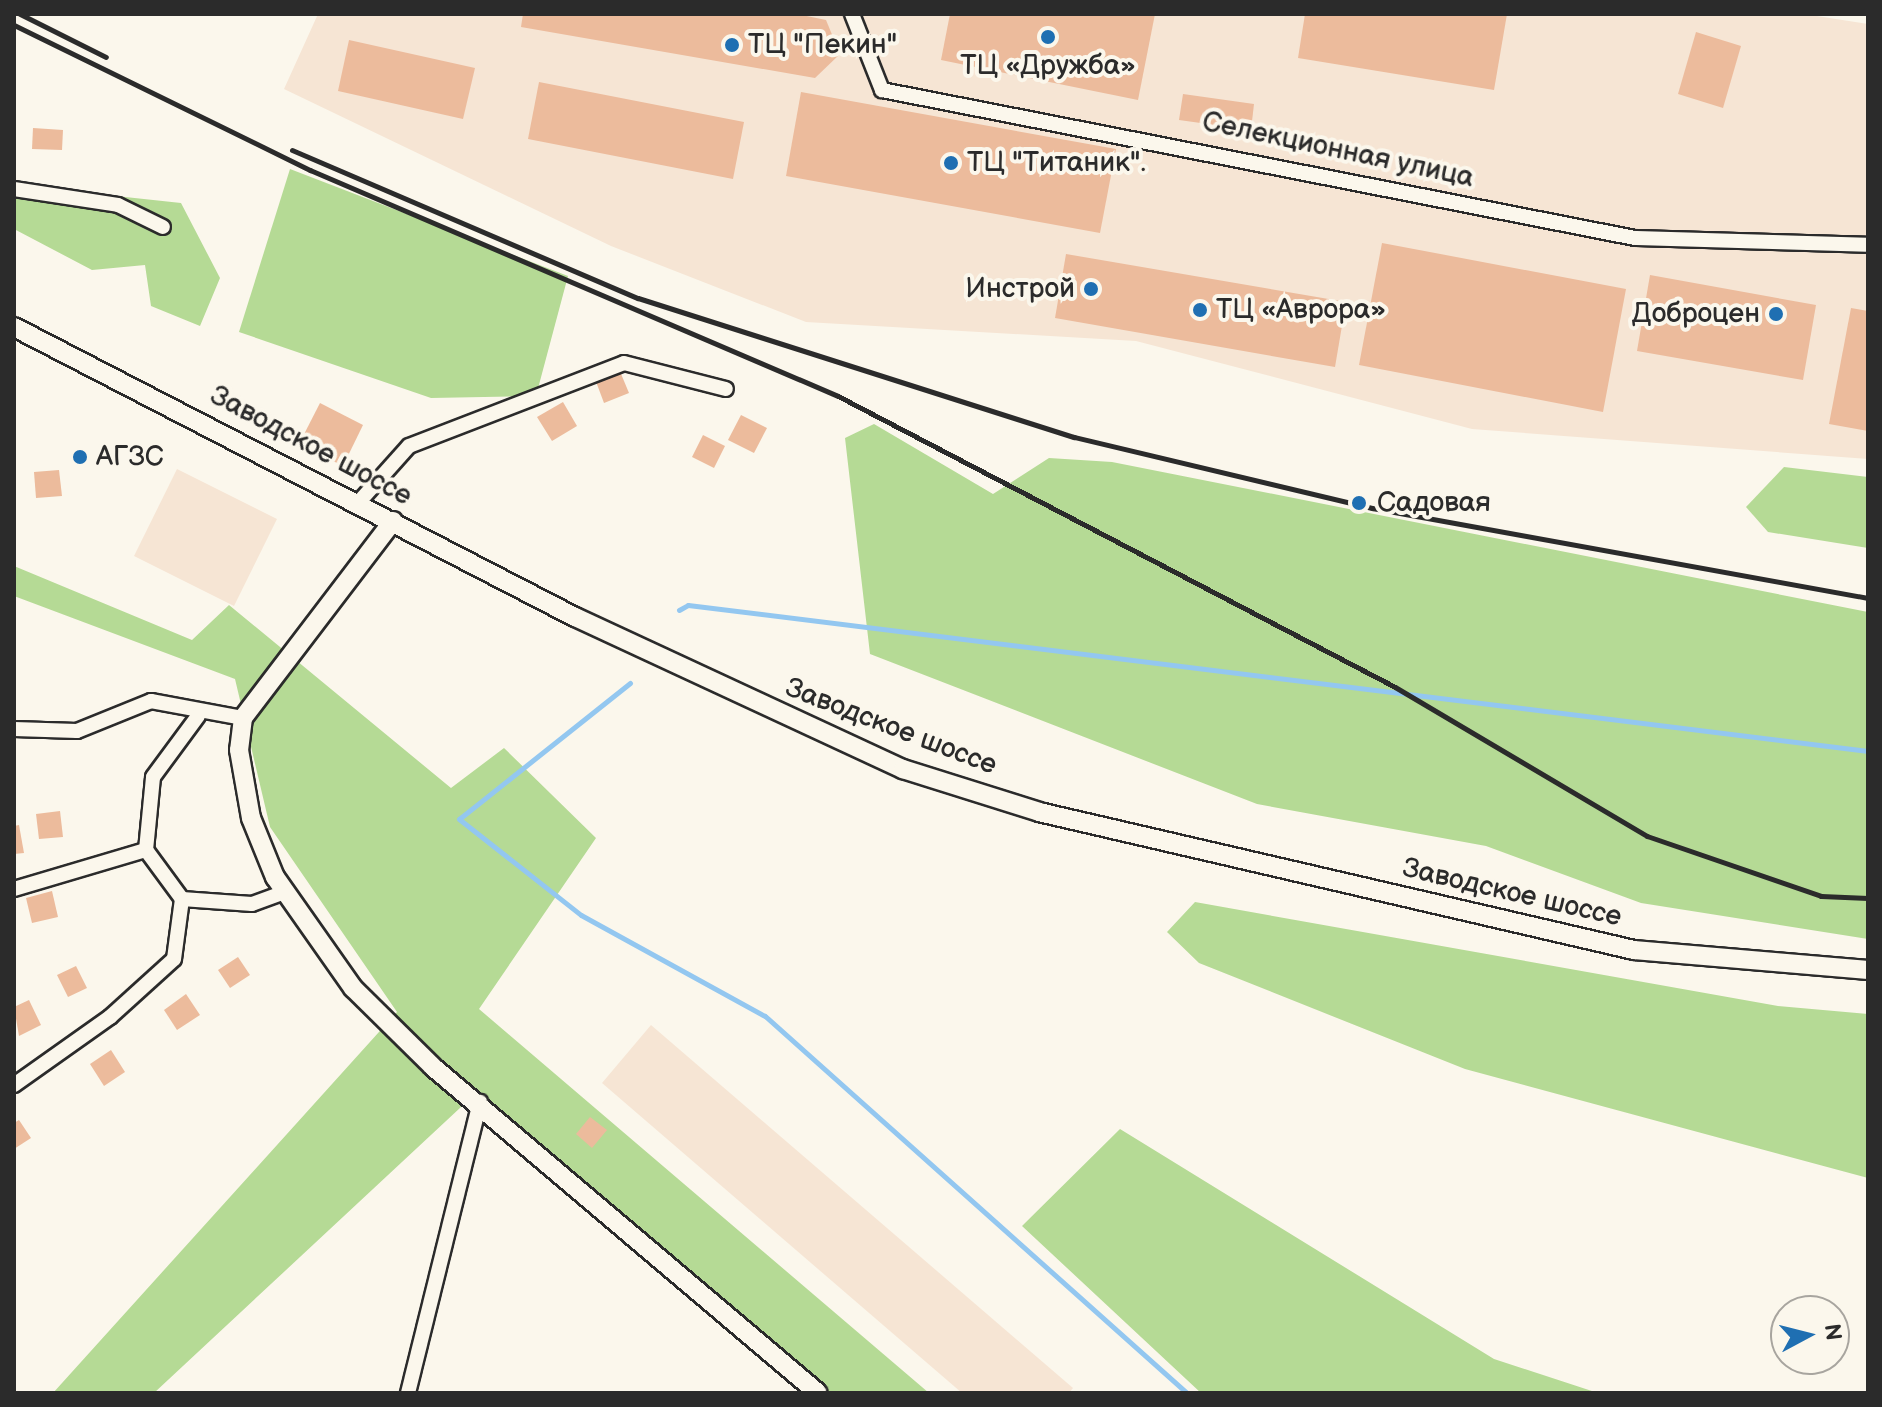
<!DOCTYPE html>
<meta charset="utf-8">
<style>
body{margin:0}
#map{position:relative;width:1882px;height:1407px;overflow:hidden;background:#fbf7ec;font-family:"Balsamiq Sans",sans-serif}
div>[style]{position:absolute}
.built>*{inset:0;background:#f6e5d4}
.green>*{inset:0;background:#b5da95}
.stream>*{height:5px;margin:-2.5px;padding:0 2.5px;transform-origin:2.5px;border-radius:2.5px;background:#93c7f0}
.building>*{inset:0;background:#ecbb9c}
.roads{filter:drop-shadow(2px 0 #2b2b2b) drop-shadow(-2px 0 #2b2b2b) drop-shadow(0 2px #2b2b2b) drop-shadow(0 -2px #2b2b2b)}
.street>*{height:14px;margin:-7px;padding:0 7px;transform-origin:7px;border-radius:7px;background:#fbf7ec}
.secondary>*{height:18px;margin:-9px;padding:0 9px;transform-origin:9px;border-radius:9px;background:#fbf7ec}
.rail>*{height:5px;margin:-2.5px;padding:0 2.5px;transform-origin:2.5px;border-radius:2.5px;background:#2b2b2b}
.dots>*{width:22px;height:22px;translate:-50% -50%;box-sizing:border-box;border:4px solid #fbf7ec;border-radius:50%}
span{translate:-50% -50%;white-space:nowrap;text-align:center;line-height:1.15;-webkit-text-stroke:8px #fbf7ec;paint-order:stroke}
.poi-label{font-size:28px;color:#2b2b2b}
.left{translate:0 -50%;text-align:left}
.right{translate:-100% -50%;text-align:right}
.street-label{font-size:28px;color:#2b2b2b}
.frame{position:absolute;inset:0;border:16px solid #2b2b2b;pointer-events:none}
.north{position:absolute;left:1770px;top:1295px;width:80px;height:80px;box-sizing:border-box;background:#fbf7ec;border:2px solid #a8a59f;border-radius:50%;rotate:83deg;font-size:22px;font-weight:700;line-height:32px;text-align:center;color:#2b2b2b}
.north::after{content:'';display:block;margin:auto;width:28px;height:36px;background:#1f6fb2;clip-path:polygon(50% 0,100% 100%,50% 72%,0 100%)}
</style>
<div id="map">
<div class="built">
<div style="clip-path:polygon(318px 14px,1804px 14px,1868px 24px,1868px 459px,1472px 429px,1136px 341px,806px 322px,611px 246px,284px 89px)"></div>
<div style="clip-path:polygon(177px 469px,277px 519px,234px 606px,134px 556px)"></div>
<div style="clip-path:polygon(651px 1025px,1073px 1388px,1069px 1393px,962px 1393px,602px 1083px)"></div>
</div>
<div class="green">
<div style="clip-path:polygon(290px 169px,568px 276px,536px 396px,431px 398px,239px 332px)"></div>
<div style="clip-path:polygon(14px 185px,181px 203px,220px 278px,200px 326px,151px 306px,145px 265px,92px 270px,14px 229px)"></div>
<div style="clip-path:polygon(874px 424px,993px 494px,1049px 458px,1112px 462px,1868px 612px,1868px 939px,1641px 903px,1486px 846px,1257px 804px,870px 654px,845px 438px)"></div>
<div style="clip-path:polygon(1784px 467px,1868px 477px,1868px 548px,1768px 532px,1746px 507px)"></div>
<div style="clip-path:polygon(14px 566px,192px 640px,229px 605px,451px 788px,504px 748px,596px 838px,479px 1009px,929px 1393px,812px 1393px,475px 1094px,154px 1393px,53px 1393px,397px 1012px,270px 827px,235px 679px,14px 596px)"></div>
<div style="clip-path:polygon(1195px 902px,1778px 1006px,1868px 1014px,1868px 1178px,1465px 1069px,1199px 963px,1167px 932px)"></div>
<div style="clip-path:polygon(1120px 1129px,1494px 1359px,1598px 1393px,1201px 1393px,1022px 1226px)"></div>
</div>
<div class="stream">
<div style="left:679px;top:610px;width:10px;rotate:-29deg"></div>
<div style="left:688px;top:605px;width:1189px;rotate:7.05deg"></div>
<div style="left:630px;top:683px;width:218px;rotate:141.5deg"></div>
<div style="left:459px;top:819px;width:155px;rotate:38.2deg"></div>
<div style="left:581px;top:915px;width:210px;rotate:28.8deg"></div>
<div style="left:765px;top:1016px;width:566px;rotate:41.78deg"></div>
</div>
<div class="building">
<div style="clip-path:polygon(523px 14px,797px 14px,826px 20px,840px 54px,815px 78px,521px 27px)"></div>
<div style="clip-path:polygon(950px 14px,1155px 14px,1138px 100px,941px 60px)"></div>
<div style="clip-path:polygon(1305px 14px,1507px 14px,1494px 90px,1298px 58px)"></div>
<div style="clip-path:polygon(1696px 32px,1741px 46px,1723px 108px,1678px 94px)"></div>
<div style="clip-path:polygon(349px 40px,475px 68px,463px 119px,338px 91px)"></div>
<div style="clip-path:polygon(539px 82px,744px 122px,733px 179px,528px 139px)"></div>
<div style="clip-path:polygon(801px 92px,1116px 149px,1100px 233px,786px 176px)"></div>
<div style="clip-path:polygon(1183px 94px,1254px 104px,1251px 130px,1179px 120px)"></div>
<div style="clip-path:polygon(33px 128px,63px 130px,62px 150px,32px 149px)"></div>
<div style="clip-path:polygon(1382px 243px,1626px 289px,1603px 412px,1359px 365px)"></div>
<div style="clip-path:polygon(1066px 254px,1346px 302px,1335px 367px,1055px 318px)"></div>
<div style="clip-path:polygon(1650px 275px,1816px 305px,1803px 380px,1637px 351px)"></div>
<div style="clip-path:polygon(1851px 308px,1868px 311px,1868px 431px,1829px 424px)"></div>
<div style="clip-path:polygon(619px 369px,629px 393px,604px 403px,595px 379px)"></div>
<div style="clip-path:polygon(563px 402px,577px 426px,552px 441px,537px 417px)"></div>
<div style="clip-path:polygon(320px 403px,363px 425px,343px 466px,299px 444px)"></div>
<div style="clip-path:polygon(741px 415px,767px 428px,754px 453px,728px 440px)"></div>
<div style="clip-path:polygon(703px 435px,725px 446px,714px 468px,692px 457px)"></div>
<div style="clip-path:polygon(59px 470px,62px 496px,36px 498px,34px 472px)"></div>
<div style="clip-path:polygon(60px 811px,63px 837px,39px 839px,36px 814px)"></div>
<div style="clip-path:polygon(19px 825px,24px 853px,14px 854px,14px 826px)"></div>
<div style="clip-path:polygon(52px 891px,58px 917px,32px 923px,26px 898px)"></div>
<div style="clip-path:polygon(238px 957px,250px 975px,230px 988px,218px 970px)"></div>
<div style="clip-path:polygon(76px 966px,87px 988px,68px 997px,57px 975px)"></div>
<div style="clip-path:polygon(186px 994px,200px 1015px,177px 1030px,164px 1010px)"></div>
<div style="clip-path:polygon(29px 1000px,41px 1025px,19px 1036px,14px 1007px)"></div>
<div style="clip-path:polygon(111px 1050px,125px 1072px,104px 1086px,90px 1064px)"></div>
<div style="clip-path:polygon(590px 1117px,607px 1130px,592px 1148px,576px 1134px)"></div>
<div style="clip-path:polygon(19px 1120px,31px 1138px,14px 1149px,14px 1123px)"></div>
</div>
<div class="roads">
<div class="street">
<div style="left:852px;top:14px;width:82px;rotate:68.5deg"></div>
<div style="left:882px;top:90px;width:767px;rotate:11.12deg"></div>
<div style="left:1635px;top:238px;width:233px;rotate:1.7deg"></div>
<div style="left:14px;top:189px;width:105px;rotate:8.7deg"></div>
<div style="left:118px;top:205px;width:50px;rotate:26.1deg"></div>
<div style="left:358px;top:503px;width:76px;rotate:-48.2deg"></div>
<div style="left:409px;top:446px;width:230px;rotate:-21.1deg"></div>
<div style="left:624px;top:363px;width:105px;rotate:14.3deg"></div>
<div style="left:14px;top:729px;width:63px;rotate:1.8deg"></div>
<div style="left:77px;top:731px;width:80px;rotate:-22.1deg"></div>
<div style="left:151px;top:701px;width:94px;rotate:10.5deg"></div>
<div style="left:146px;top:850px;width:73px;rotate:-84.5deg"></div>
<div style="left:153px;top:777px;width:76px;rotate:-53.6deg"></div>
<div style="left:14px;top:889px;width:138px;rotate:-16.5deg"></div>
<div style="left:146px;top:850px;width:61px;rotate:53.7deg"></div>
<div style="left:14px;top:1085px;width:118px;rotate:-35.3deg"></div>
<div style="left:110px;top:1017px;width:86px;rotate:-42.2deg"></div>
<div style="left:174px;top:959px;width:61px;rotate:-82.4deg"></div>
<div style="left:182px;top:899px;width:70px;rotate:4.1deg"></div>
<div style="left:252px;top:904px;width:35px;rotate:-20deg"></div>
<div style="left:408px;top:1393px;width:300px;rotate:-76.1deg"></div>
</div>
<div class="secondary">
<div style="left:14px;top:327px;width:632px;rotate:27.34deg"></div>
<div style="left:575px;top:617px;width:362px;rotate:24.9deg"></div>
<div style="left:903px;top:769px;width:143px;rotate:17.5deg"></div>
<div style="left:1039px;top:812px;width:611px;rotate:13.06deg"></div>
<div style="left:1634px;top:950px;width:235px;rotate:4.9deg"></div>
<div style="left:393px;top:521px;width:248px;rotate:127.3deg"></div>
<div style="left:243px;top:718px;width:32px;rotate:97deg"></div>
<div style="left:239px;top:750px;width:69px;rotate:80deg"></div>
<div style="left:251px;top:818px;width:64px;rotate:67.9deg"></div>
<div style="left:275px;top:877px;width:136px;rotate:54.9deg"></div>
<div style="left:353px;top:988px;width:112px;rotate:44.6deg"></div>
<div style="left:433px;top:1067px;width:504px;rotate:40.26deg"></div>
</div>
</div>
<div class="rail">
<div style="left:20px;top:14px;width:96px;rotate:26.6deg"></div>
<div style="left:14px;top:25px;width:330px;rotate:26.1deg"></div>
<div style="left:310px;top:170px;width:574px;rotate:23.17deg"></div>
<div style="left:838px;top:396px;width:628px;rotate:27.58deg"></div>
<div style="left:1395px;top:687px;width:293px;rotate:30.6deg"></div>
<div style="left:1647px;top:836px;width:184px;rotate:19deg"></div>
<div style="left:1821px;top:896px;width:47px;rotate:2.4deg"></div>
<div style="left:292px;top:150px;width:376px;rotate:23.2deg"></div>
<div style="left:638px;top:298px;width:458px;rotate:17.7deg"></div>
<div style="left:1074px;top:437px;width:306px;rotate:13.4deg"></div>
<div style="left:1372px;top:508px;width:504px;rotate:10.28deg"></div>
</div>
<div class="dots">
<div style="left:1048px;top:37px;background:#1f6fb2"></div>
<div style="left:732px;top:45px;background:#1f6fb2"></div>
<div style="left:951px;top:163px;background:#1f6fb2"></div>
<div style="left:1091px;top:289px;background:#1f6fb2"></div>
<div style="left:1200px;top:310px;background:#1f6fb2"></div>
<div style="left:1776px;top:314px;background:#1f6fb2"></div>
<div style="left:80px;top:457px;background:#1f6fb2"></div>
<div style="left:1359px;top:503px;background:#1f6fb2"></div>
</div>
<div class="poi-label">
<span class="left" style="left:748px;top:45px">ТЦ "Пекин"</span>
<span style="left:1048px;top:66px">ТЦ «Дружба»</span>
<span class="left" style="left:967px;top:163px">ТЦ "Титаник".</span>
<span class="right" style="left:1075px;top:289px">Инстрой</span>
<span class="left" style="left:1216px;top:310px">ТЦ «Аврора»</span>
<span class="right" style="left:1760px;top:314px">Доброцен</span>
<span class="left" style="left:96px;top:457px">АГЗС</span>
<span class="left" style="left:1377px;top:503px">Садовая</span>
</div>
<div class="street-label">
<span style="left:1338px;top:150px;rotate:12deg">Селекционная улица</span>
<span style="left:311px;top:446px;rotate:28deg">Заводское шоссе</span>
<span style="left:891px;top:727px;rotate:21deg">Заводское шоссе</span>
<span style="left:1512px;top:893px;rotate:13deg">Заводское шоссе</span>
</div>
<div class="frame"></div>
<div class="north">N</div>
</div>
